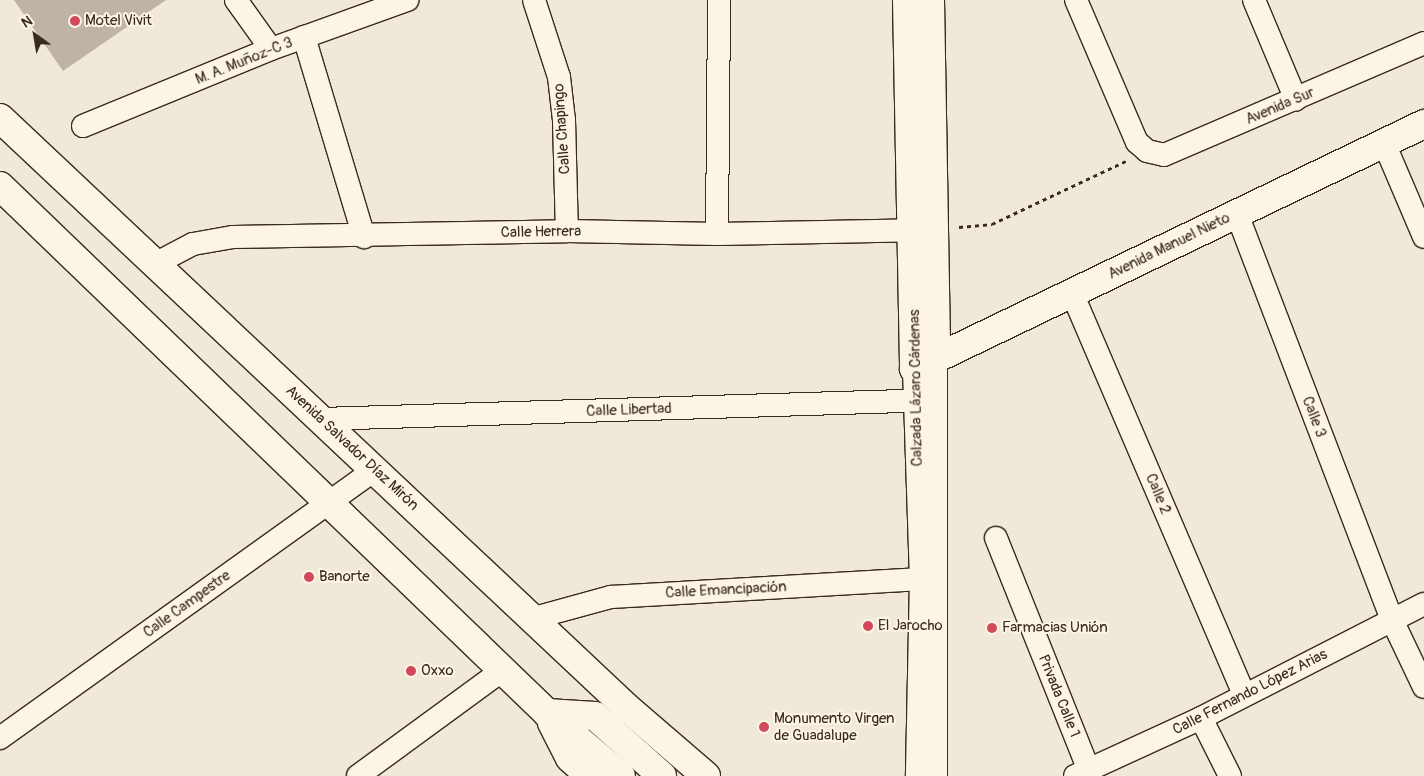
<!DOCTYPE html>
<meta charset="utf-8">
<style>
body{margin:0}
#map{position:relative;width:1424px;height:776px;overflow:hidden;background:#f0e9d9;font-family:Pangolin,sans-serif}
div>[style]{position:absolute}
.building>*{inset:0;background:#beb3a4}
.path>*{height:3px;margin-top:-1.5px;transform-origin:0;background:repeating-linear-gradient(90deg,#3b2a1e 0 4px,transparent 0 8px)}
.roads{filter:drop-shadow(1px 0 #3b2a1e) drop-shadow(-1px 0 #3b2a1e) drop-shadow(0 1px #3b2a1e) drop-shadow(0 -1px #3b2a1e)}
.minor>*{height:22px;margin:-11px;padding:0 11px;transform-origin:11px;border-radius:11px;background:#fcf5e5}
.tertiary>*{height:28px;margin:-14px;padding:0 14px;transform-origin:14px;border-radius:14px;background:#fcf5e5}
.secondary>*{height:28px;margin:-14px;padding:0 14px;transform-origin:14px;border-radius:14px;background:#fcf5e5}
.dots>*{width:14px;height:14px;translate:-50% -50%;box-sizing:border-box;border:2px solid #fcf5e5;border-radius:50%}
span{translate:-50% -50%;white-space:nowrap;text-align:center;line-height:1.15;-webkit-text-stroke:4px #fcf5e5;paint-order:stroke}
.poi-label{font-size:15px;color:#3b2a1e}
.left{translate:0 -50%;text-align:left}
.street-label{font-size:15px;color:#3b2a1e}
.north{position:absolute;left:10px;top:10px;width:50px;height:50px;-webkit-text-stroke:4px #fcf5e5;paint-order:stroke;rotate:328deg;font-size:14px;font-weight:700;line-height:20px;text-align:center;color:#3b2a1e}
.north::after{content:'';display:block;margin:auto;width:18px;height:22px;background:#3b2a1e;clip-path:polygon(50% 0,100% 100%,50% 72%,0 100%)}
</style>
<div id="map">
<div class="building">
<div style="clip-path:polygon(14px 0,166px 0,63px 71px)"></div>
</div>
<div class="path">
<div style="left:959px;top:227px;width:33px;rotate:-5deg"></div>
<div style="left:992px;top:224px;width:148px;rotate:-25.2deg"></div>
</div>
<div class="roads">
<div class="minor">
<div style="left:236px;top:0;width:60px;rotate:54.5deg"></div>
<div style="left:534px;top:0;width:81px;rotate:72deg"></div>
<div style="left:559px;top:77px;width:43px;rotate:83.4deg"></div>
<div style="left:564px;top:120px;width:111px;rotate:88.5deg"></div>
<div style="left:1076px;top:0;width:155px;rotate:66.8deg"></div>
<div style="left:1137px;top:142px;width:13px;rotate:42deg"></div>
<div style="left:1147px;top:151px;width:17px;rotate:13deg"></div>
<div style="left:1164px;top:155px;width:283px;rotate:-23.3deg"></div>
<div style="left:1254px;top:0;width:108px;rotate:67.2deg"></div>
<div style="left:304px;top:37px;width:209px;rotate:73.3deg"></div>
<div style="left:83px;top:126px;width:203px;rotate:-22.3deg"></div>
<div style="left:271px;top:49px;width:145px;rotate:-19.8deg"></div>
<div style="left:1384px;top:143px;width:102px;rotate:66.9deg"></div>
<div style="left:1237px;top:214px;width:435px;rotate:69.1deg"></div>
<div style="left:1392px;top:620px;width:74px;rotate:64.5deg"></div>
<div style="left:717px;top:234px;width:234px;rotate:-89.5deg"></div>
<div style="left:153px;top:265px;width:45px;rotate:-27.7deg"></div>
<div style="left:193px;top:244px;width:41px;rotate:-9.9deg"></div>
<div style="left:233px;top:237px;width:334px;rotate:-1deg"></div>
<div style="left:567px;top:231px;width:150px;rotate:1.1deg"></div>
<div style="left:717px;top:234px;width:212px;rotate:-1.1deg"></div>
<div style="left:1072px;top:293px;width:436px;rotate:66.8deg"></div>
<div style="left:936px;top:359px;width:417px;rotate:90deg"></div>
<div style="left:914px;top:369px;width:210px;rotate:88.1deg"></div>
<div style="left:921px;top:579px;width:197px;rotate:91.2deg"></div>
<div style="left:321px;top:419px;width:615px;rotate:-1.77deg"></div>
<div style="left:996px;top:538px;width:251px;rotate:68.2deg"></div>
<div style="left:534px;top:618px;width:80px;rotate:-15.3deg"></div>
<div style="left:611px;top:597px;width:311px;rotate:-3.3deg"></div>
<div style="left:1201px;top:718px;width:65px;rotate:63.4deg"></div>
<div style="left:0;top:738px;width:461px;rotate:-35.6deg"></div>
<div style="left:358px;top:776px;width:180px;rotate:-36.2deg"></div>
<div style="left:1075px;top:776px;width:139px;rotate:-24.7deg"></div>
<div style="left:1201px;top:718px;width:250px;rotate:-27.1deg"></div>
</div>
<div class="tertiary">
<div style="left:907px;top:0;width:369px;rotate:88.9deg"></div>
<div style="left:914px;top:369px;width:566px;rotate:-25.66deg"></div>
<div style="left:930px;top:0;width:359px;rotate:89deg"></div>
</div>
<div class="secondary">
<div style="left:0;top:118px;width:858px;rotate:43.25deg"></div>
<div style="left:625px;top:706px;width:107px;rotate:40.8deg"></div>
<div style="left:0;top:186px;width:760px;rotate:43.93deg"></div>
<div style="left:547px;top:713px;width:97px;rotate:40.4deg"></div>
<div style="left:547px;top:713px;width:48px;rotate:3.6deg"></div>
<div style="left:595px;top:716px;width:90px;rotate:41.8deg"></div>
<div style="left:552px;top:723px;width:39px;rotate:63deg"></div>
<div style="left:570px;top:758px;width:27px;rotate:42deg"></div>
</div>
</div>
<div class="dots">
<div style="left:75px;top:21px;background:#d1495b"></div>
<div style="left:309px;top:577px;background:#d1495b"></div>
<div style="left:868px;top:626px;background:#d1495b"></div>
<div style="left:992px;top:628px;background:#d1495b"></div>
<div style="left:411px;top:671px;background:#d1495b"></div>
<div style="left:764px;top:727px;background:#d1495b"></div>
</div>
<div class="poi-label">
<span class="left" style="left:85px;top:21px">Motel Vivit</span>
<span class="left" style="left:319px;top:577px">Banorte</span>
<span class="left" style="left:878px;top:626px">El Jarocho</span>
<span class="left" style="left:1002px;top:628px">Farmacias Unión</span>
<span class="left" style="left:421px;top:671px">Oxxo</span>
<span class="left" style="left:774px;top:727px">Monumento Virgen<br>de Guadalupe</span>
</div>
<div class="street-label">
<span style="left:244px;top:61px;rotate:-22deg">M. A. Muñoz-C 3</span>
<span style="left:1280px;top:106px;rotate:-23deg">Avenida Sur</span>
<span style="left:562px;top:129px;rotate:-94deg">Calle Chapingo</span>
<span style="left:541px;top:232px;rotate:-1deg">Calle Herrera</span>
<span style="left:1169px;top:246px;rotate:-26deg">Avenida Manuel Nieto</span>
<span style="left:916px;top:388px;rotate:-91deg">Calzada Lázaro Cárdenas</span>
<span style="left:629px;top:410px;rotate:-2deg">Calle Libertad</span>
<span style="left:1314px;top:417px;rotate:69deg">Calle 3</span>
<span style="left:352px;top:448px;rotate:43deg">Avenida Salvador Díaz Mirón</span>
<span style="left:1158px;top:494px;rotate:67deg">Calle 2</span>
<span style="left:726px;top:590px;rotate:-3deg">Calle Emancipación</span>
<span style="left:187px;top:604px;rotate:-36deg">Calle Campestre</span>
<span style="left:1250px;top:692px;rotate:-27deg">Calle Fernando López Arias</span>
<span style="left:1059px;top:696px;rotate:68deg">Privada Calle 1</span>
</div>
<div class="north">N</div>
</div>
